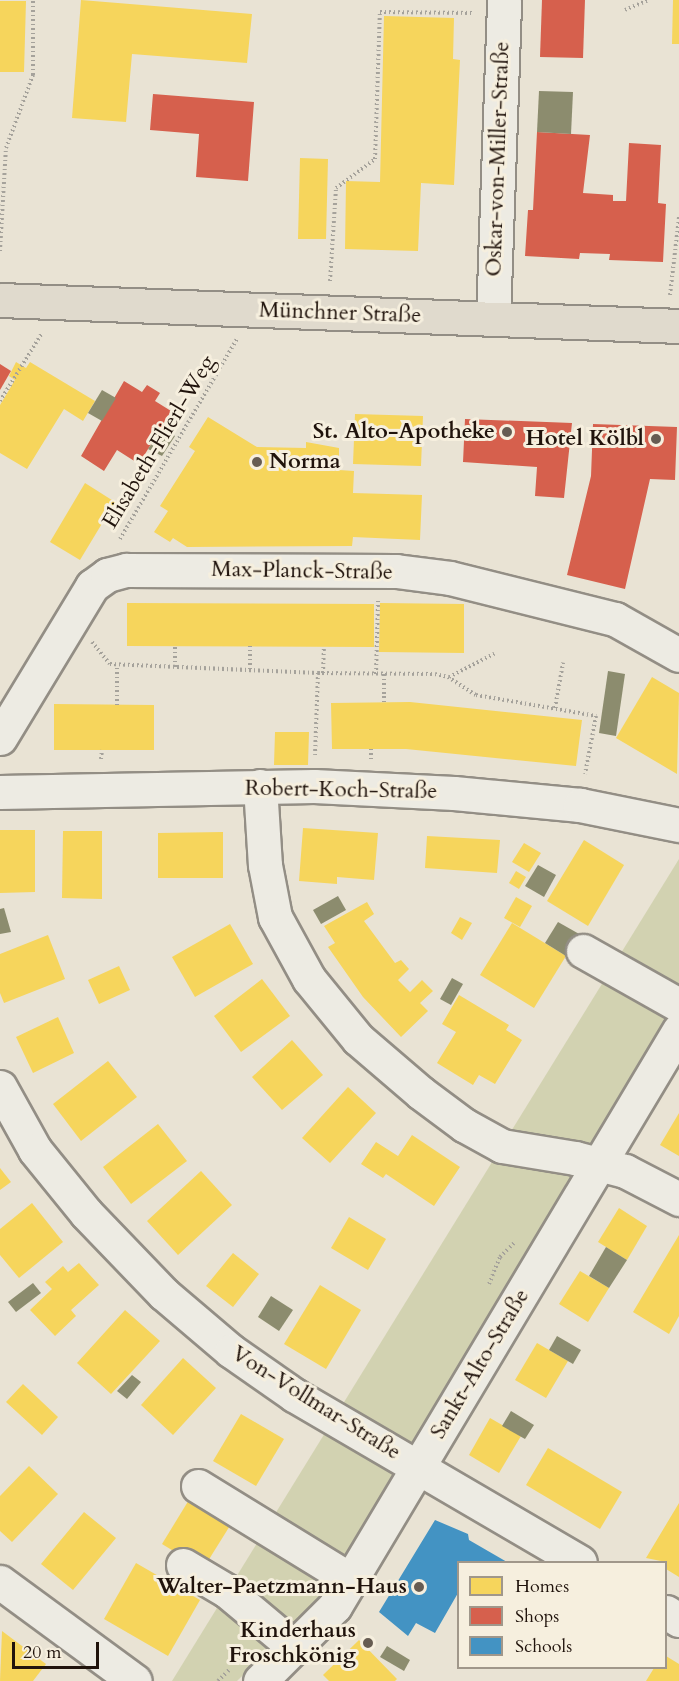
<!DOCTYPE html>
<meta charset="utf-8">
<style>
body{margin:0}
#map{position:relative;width:679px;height:1681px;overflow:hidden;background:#e9e3d4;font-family:Cardo,serif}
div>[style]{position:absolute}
.green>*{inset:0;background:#d2d2b1}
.homes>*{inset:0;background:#f6d55c}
.shops>*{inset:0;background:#d6604d}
.schools>*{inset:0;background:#4393c3}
.industry>*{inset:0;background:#8c8c6e}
.path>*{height:4px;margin-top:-2px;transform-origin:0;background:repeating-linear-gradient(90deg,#a5a29b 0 1.5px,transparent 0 4.5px)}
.roads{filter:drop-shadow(2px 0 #938e85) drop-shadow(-2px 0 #938e85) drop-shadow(0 2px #938e85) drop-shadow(0 -2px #938e85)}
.minor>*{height:33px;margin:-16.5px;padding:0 16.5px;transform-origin:16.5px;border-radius:16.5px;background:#edebe3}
.major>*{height:33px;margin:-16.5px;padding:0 16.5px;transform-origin:16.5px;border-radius:16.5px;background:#e0dacd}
.dots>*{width:16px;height:16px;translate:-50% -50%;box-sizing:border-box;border:3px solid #f6efde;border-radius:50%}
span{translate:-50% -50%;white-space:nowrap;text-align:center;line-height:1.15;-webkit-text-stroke:6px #f6efde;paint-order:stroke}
.street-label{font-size:22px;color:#20130c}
.poi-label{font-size:22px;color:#20130c;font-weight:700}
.right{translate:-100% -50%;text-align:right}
.left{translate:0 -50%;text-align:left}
.legend{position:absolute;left:457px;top:1561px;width:210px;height:108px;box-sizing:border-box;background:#f6efde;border:2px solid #a0978a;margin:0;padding:8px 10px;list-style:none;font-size:18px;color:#20130c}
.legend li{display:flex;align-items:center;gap:12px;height:30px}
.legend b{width:30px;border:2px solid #a0978a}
.scale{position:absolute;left:12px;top:1642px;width:87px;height:27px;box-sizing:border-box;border:3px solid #20130c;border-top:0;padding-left:8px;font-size:18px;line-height:21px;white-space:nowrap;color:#20130c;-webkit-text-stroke:4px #f6efde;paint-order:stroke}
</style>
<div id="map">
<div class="green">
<div style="clip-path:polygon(679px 859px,679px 999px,324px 1596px,237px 1681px,172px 1681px)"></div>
</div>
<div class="homes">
<div style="clip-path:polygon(81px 0,252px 14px,247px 63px,132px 54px,126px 122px,72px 118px)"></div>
<div style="clip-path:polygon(673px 0,679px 0,679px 44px,672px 44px)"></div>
<div style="clip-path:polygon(0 1px,26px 1px,24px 72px,0 72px)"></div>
<div style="clip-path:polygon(384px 16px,454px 18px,453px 59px,460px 60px,454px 185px,421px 183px,418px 251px,345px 249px,346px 181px,380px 182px)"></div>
<div style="clip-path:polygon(300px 158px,328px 159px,326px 239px,298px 239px)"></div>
<div style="clip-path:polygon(16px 362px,26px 368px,30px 362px,95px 401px,83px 421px,64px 409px,27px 469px,0 453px,0 405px,15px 380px,9px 376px)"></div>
<div style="clip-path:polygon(355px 414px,423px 416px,421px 466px,353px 464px)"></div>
<div style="clip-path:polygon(208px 417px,257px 447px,306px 448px,306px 442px,339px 448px,339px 470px,354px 471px,353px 493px,422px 495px,420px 540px,353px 537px,352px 546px,187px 547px,173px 538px,170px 542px,154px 532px,168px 511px,160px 506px,195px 451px,189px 447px)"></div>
<div style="clip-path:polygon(85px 483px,115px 502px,80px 560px,50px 542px)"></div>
<div style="clip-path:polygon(127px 603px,374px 604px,374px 647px,127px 646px)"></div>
<div style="clip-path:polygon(380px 603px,464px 604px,464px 653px,379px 652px)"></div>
<div style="clip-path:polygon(652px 677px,679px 693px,677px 774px,616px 738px)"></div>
<div style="clip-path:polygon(410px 702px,582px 720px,576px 766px,406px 749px,332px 749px,331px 703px)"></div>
<div style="clip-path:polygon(54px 704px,154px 705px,154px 750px,54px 750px)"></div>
<div style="clip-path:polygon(275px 732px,309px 732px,308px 765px,274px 765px)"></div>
<div style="clip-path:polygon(303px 828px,378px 833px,374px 880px,337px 877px,337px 884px,299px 881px)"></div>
<div style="clip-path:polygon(0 830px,35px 830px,35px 892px,0 893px)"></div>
<div style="clip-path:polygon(63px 831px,102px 831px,102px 899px,62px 898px)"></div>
<div style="clip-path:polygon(223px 832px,223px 878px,158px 878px,158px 833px)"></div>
<div style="clip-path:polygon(427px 836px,500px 840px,497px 873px,425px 868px)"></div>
<div style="clip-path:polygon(584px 840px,624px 865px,588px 926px,547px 901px)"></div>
<div style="clip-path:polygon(524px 843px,541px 853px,529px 872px,512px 862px)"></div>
<div style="clip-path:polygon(516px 871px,526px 877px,519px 889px,509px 883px)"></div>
<div style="clip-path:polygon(516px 897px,532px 906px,520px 927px,504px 918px)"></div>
<div style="clip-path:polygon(367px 902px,374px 914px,364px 921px,395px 963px,401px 960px,409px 969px,398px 980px,410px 992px,422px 980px,433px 991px,420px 1003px,428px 1011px,401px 1037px,363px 997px,328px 947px,335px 943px,324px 926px)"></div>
<div style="clip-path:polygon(460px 917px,472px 923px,462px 940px,451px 933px)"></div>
<div style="clip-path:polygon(512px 923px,566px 956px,534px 1008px,480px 975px)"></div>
<div style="clip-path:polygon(230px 924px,253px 964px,195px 997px,172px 957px)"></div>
<div style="clip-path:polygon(48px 935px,65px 979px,4px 1003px,0 993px,0 954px)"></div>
<div style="clip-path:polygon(119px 966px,130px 990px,99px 1004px,88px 980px)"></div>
<div style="clip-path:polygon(262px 979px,290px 1016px,241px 1052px,214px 1016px)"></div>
<div style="clip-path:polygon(459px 995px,509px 1025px,506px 1030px,522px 1040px,495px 1084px,479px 1075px,473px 1085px,437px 1063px,456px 1032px,442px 1024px)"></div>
<div style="clip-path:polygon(58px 1017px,74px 1053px,33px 1073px,16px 1037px)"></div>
<div style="clip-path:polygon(292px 1040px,323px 1075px,282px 1110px,252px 1077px)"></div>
<div style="clip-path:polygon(108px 1061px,137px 1097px,81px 1141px,53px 1104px)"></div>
<div style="clip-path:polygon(348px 1087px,376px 1113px,330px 1163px,302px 1138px)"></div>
<div style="clip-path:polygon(679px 1113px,679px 1156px,660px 1145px)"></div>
<div style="clip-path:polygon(158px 1124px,187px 1161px,131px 1204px,103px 1167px)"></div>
<div style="clip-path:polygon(412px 1135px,460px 1167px,434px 1206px,386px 1174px,383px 1178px,361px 1164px,376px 1142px,398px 1156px)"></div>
<div style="clip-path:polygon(0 1168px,11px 1182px,0 1190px)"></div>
<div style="clip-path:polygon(201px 1171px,232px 1205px,178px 1255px,147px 1221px)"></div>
<div style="clip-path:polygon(32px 1203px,63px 1242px,19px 1278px,0 1255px,0 1229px)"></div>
<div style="clip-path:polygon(619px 1208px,647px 1226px,627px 1260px,598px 1242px)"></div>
<div style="clip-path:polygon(349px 1217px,386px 1239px,368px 1270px,331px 1248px)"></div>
<div style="clip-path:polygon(679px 1235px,679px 1316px,669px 1334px,633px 1312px)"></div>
<div style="clip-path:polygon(233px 1253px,259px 1274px,233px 1307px,206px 1286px)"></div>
<div style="clip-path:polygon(79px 1263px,99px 1285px,71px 1310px,76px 1316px,55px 1336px,30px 1310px,52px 1289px,45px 1282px,63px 1266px,68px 1272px)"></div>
<div style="clip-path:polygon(580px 1271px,609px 1288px,588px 1322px,559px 1304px)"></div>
<div style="clip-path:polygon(320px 1285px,361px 1310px,326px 1369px,284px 1344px)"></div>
<div style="clip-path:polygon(125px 1310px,160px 1341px,111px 1394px,77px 1363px)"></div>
<div style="clip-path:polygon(537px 1343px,568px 1361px,546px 1398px,515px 1380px)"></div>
<div style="clip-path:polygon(183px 1358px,216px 1388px,173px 1435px,141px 1405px)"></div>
<div style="clip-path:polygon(23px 1384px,58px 1417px,42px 1435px,6px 1402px)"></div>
<div style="clip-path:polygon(241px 1414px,284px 1439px,256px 1486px,213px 1461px)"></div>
<div style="clip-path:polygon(490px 1418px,521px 1436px,499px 1473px,469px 1455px)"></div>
<div style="clip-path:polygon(548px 1448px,622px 1492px,600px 1529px,526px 1485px)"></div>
<div style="clip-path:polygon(29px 1466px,58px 1494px,12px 1542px,0 1531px,0 1496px)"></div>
<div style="clip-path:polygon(195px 1490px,236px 1516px,203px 1569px,162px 1544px)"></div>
<div style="clip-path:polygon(679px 1503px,679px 1577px,666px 1569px,666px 1562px,646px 1558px)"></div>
<div style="clip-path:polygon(84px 1512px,116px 1538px,73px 1590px,41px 1564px)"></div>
<div style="clip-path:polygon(136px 1563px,200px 1600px,168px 1656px,104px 1619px)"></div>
<div style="clip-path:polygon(2px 1631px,46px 1664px,33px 1681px,0 1681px)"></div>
<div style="clip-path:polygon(359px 1640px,397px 1679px,395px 1681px,329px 1681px,323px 1675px)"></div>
<div style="clip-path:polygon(666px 1656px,679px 1664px,679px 1681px,646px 1681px,654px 1668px,666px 1668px)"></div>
</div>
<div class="shops">
<div style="clip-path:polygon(542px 0,585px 0,583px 58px,540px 57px)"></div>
<div style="clip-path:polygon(153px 94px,254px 102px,248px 181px,196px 177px,199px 134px,150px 130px)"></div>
<div style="clip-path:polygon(537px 132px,590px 135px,583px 193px,613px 195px,613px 201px,626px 201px,629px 143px,661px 145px,658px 203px,666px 204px,663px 262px,609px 260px,610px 254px,580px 253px,579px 259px,525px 256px,528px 210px,533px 210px)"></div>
<div style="clip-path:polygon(0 364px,11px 371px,0 390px)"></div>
<div style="clip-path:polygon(124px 381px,142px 392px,147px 385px,160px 393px,155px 401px,171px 411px,139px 464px,117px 450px,104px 471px,81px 456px)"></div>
<div style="clip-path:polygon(465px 419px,572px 423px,564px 498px,535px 496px,537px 467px,463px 462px)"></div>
<div style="clip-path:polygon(593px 424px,677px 427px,675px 480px,650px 479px,625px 589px,567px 575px,591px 476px)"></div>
</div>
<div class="schools">
<div style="clip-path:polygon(435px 1520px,468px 1534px,469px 1540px,507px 1562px,458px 1562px,458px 1593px,435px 1633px,416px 1623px,408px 1636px,379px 1612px)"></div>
</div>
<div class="industry">
<div style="clip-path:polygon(539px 91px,573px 92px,571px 134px,537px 132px)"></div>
<div style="clip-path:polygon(102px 390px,116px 398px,102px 421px,88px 413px)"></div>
<div style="clip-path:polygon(162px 428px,175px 436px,162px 456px,148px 449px)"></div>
<div style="clip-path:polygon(608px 671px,625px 674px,616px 736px,599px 733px)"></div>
<div style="clip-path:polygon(538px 865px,556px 875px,544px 897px,525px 886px)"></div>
<div style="clip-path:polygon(338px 896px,346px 910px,321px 924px,313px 910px)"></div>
<div style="clip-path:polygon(4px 908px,11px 932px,0 934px,0 909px)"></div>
<div style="clip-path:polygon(558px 922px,588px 939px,574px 961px,545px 943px)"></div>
<div style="clip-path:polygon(452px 978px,463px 984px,451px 1005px,440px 999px)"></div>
<div style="clip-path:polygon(606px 1247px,627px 1260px,609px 1288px,589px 1276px)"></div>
<div style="clip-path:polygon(33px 1283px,41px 1293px,16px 1312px,8px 1302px)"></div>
<div style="clip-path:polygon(271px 1296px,293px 1310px,279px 1331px,258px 1317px)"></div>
<div style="clip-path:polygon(557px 1336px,581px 1350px,573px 1364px,549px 1350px)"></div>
<div style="clip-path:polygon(132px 1375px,141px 1382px,127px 1399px,117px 1391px)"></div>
<div style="clip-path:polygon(511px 1411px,534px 1425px,525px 1439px,502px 1426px)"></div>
<div style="clip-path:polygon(387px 1646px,410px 1660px,404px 1671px,380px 1657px)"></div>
</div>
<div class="path">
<div style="left:625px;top:10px;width:25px;rotate:-23deg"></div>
<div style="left:0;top:251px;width:103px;rotate:-86.7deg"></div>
<div style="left:6px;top:148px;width:78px;rotate:-69.7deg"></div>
<div style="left:33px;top:75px;width:75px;rotate:-90deg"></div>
<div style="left:330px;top:281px;width:93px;rotate:-86.3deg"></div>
<div style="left:336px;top:188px;width:49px;rotate:-36.6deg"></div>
<div style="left:375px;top:159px;width:147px;rotate:-88.1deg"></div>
<div style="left:380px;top:12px;width:93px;rotate:0.6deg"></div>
<div style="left:670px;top:295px;width:79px;rotate:-83.4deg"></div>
<div style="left:0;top:401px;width:80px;rotate:-58.3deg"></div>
<div style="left:120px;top:539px;width:232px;rotate:-59.7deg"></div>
<div style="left:92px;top:642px;width:28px;rotate:51deg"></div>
<div style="left:110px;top:664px;width:208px;rotate:2.5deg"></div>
<div style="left:318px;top:673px;width:82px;rotate:92.1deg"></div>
<div style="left:175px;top:667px;width:21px;rotate:-90deg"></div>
<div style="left:250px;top:669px;width:23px;rotate:-90deg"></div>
<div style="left:318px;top:673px;width:117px;rotate:0.5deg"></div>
<div style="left:435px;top:674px;width:13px;rotate:13deg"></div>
<div style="left:448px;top:677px;width:33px;rotate:33deg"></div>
<div style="left:476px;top:695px;width:122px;rotate:9.9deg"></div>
<div style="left:596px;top:716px;width:59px;rotate:100.7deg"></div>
<div style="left:323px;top:673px;width:26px;rotate:-88deg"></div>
<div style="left:376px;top:674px;width:73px;rotate:-88.4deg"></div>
<div style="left:384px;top:674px;width:28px;rotate:90deg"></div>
<div style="left:449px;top:677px;width:51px;rotate:-27.1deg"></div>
<div style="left:117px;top:705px;width:40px;rotate:-90deg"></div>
<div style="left:555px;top:708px;width:46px;rotate:-79.9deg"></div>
<div style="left:101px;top:759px;width:9px;rotate:-84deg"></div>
<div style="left:371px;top:759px;width:10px;rotate:-90deg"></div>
<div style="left:489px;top:1284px;width:29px;rotate:-68deg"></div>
<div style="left:500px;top:1257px;width:20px;rotate:-45deg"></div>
<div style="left:218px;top:1681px;width:17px;rotate:-45deg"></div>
</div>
<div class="roads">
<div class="minor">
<div style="left:493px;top:319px;width:319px;rotate:-88deg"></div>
<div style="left:0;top:738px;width:178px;rotate:-58.8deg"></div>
<div style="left:92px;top:586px;width:19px;rotate:-36deg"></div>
<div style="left:107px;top:575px;width:20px;rotate:-15deg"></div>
<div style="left:126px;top:570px;width:270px;rotate:0.2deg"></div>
<div style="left:396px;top:571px;width:54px;rotate:7.4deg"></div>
<div style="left:450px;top:578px;width:170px;rotate:14deg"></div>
<div style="left:615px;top:619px;width:73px;rotate:29.4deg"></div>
<div style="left:260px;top:786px;width:79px;rotate:86.4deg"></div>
<div style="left:265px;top:865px;width:53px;rotate:79.1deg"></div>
<div style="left:275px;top:917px;width:71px;rotate:61.3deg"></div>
<div style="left:309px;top:979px;width:77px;rotate:50.8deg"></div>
<div style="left:358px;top:1039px;width:83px;rotate:40.6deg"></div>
<div style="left:421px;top:1093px;width:54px;rotate:36.7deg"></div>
<div style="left:464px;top:1125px;width:43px;rotate:28.9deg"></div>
<div style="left:502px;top:1146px;width:74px;rotate:9.3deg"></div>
<div style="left:575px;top:1158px;width:52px;rotate:14.6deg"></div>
<div style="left:625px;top:1171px;width:61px;rotate:27.4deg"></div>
<div style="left:0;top:792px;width:314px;rotate:-1.1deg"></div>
<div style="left:314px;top:786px;width:140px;rotate:2.9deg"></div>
<div style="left:454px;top:793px;width:127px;rotate:5.4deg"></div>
<div style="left:580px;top:805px;width:101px;rotate:11.4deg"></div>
<div style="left:583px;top:951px;width:110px;rotate:29.4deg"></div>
<div style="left:0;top:1087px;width:72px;rotate:60.9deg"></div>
<div style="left:35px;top:1150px;width:81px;rotate:51deg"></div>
<div style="left:86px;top:1213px;width:112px;rotate:46.1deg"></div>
<div style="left:164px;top:1294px;width:88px;rotate:40.4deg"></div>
<div style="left:231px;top:1351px;width:77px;rotate:34.9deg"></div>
<div style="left:294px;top:1395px;width:331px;rotate:30.3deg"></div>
<div style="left:198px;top:1486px;width:180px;rotate:31.6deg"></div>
<div style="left:183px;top:1565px;width:51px;rotate:30.6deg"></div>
<div style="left:227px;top:1591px;width:87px;rotate:39.9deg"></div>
<div style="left:0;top:1582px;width:167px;rotate:36.3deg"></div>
<div style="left:666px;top:1612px;width:15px;rotate:32deg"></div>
<div style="left:260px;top:1681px;width:106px;rotate:-45deg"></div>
<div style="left:335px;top:1606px;width:671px;rotate:-59.15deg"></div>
</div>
<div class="major">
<div style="left:0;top:300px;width:679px;rotate:2.19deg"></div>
</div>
</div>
<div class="dots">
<div style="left:507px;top:432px;background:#665c52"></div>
<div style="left:656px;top:439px;background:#665c52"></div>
<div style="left:257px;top:462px;background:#665c52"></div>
<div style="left:419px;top:1587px;background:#665c52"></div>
<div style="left:368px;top:1643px;background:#665c52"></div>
</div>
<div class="street-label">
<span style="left:498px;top:159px;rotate:-88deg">Oskar-von-Miller-Straße</span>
<span style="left:340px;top:313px;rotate:2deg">Münchner Straße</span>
<span style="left:159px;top:442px;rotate:-59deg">Elisabeth-Flierl-Weg</span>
<span style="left:302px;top:571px;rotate:1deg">Max-Planck-Straße</span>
<span style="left:341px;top:790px;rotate:1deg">Robert-Koch-Straße</span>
<span style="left:480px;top:1364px;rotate:-59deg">Sankt-Alto-Straße</span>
<span style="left:316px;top:1403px;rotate:32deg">Von-Vollmar-Straße</span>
</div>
<div class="poi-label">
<span class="right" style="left:495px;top:432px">St. Alto-Apotheke</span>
<span class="right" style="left:644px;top:439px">Hotel Kölbl</span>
<span class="left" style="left:269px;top:462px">Norma</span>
<span class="right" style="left:407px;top:1587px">Walter-Paetzmann-Haus</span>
<span class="right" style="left:356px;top:1643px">Kinderhaus<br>Froschkönig</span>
</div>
<ul class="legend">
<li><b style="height:16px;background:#f6d55c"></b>Homes</li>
<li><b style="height:16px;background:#d6604d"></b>Shops</li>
<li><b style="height:16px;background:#4393c3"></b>Schools</li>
</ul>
<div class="scale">20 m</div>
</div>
